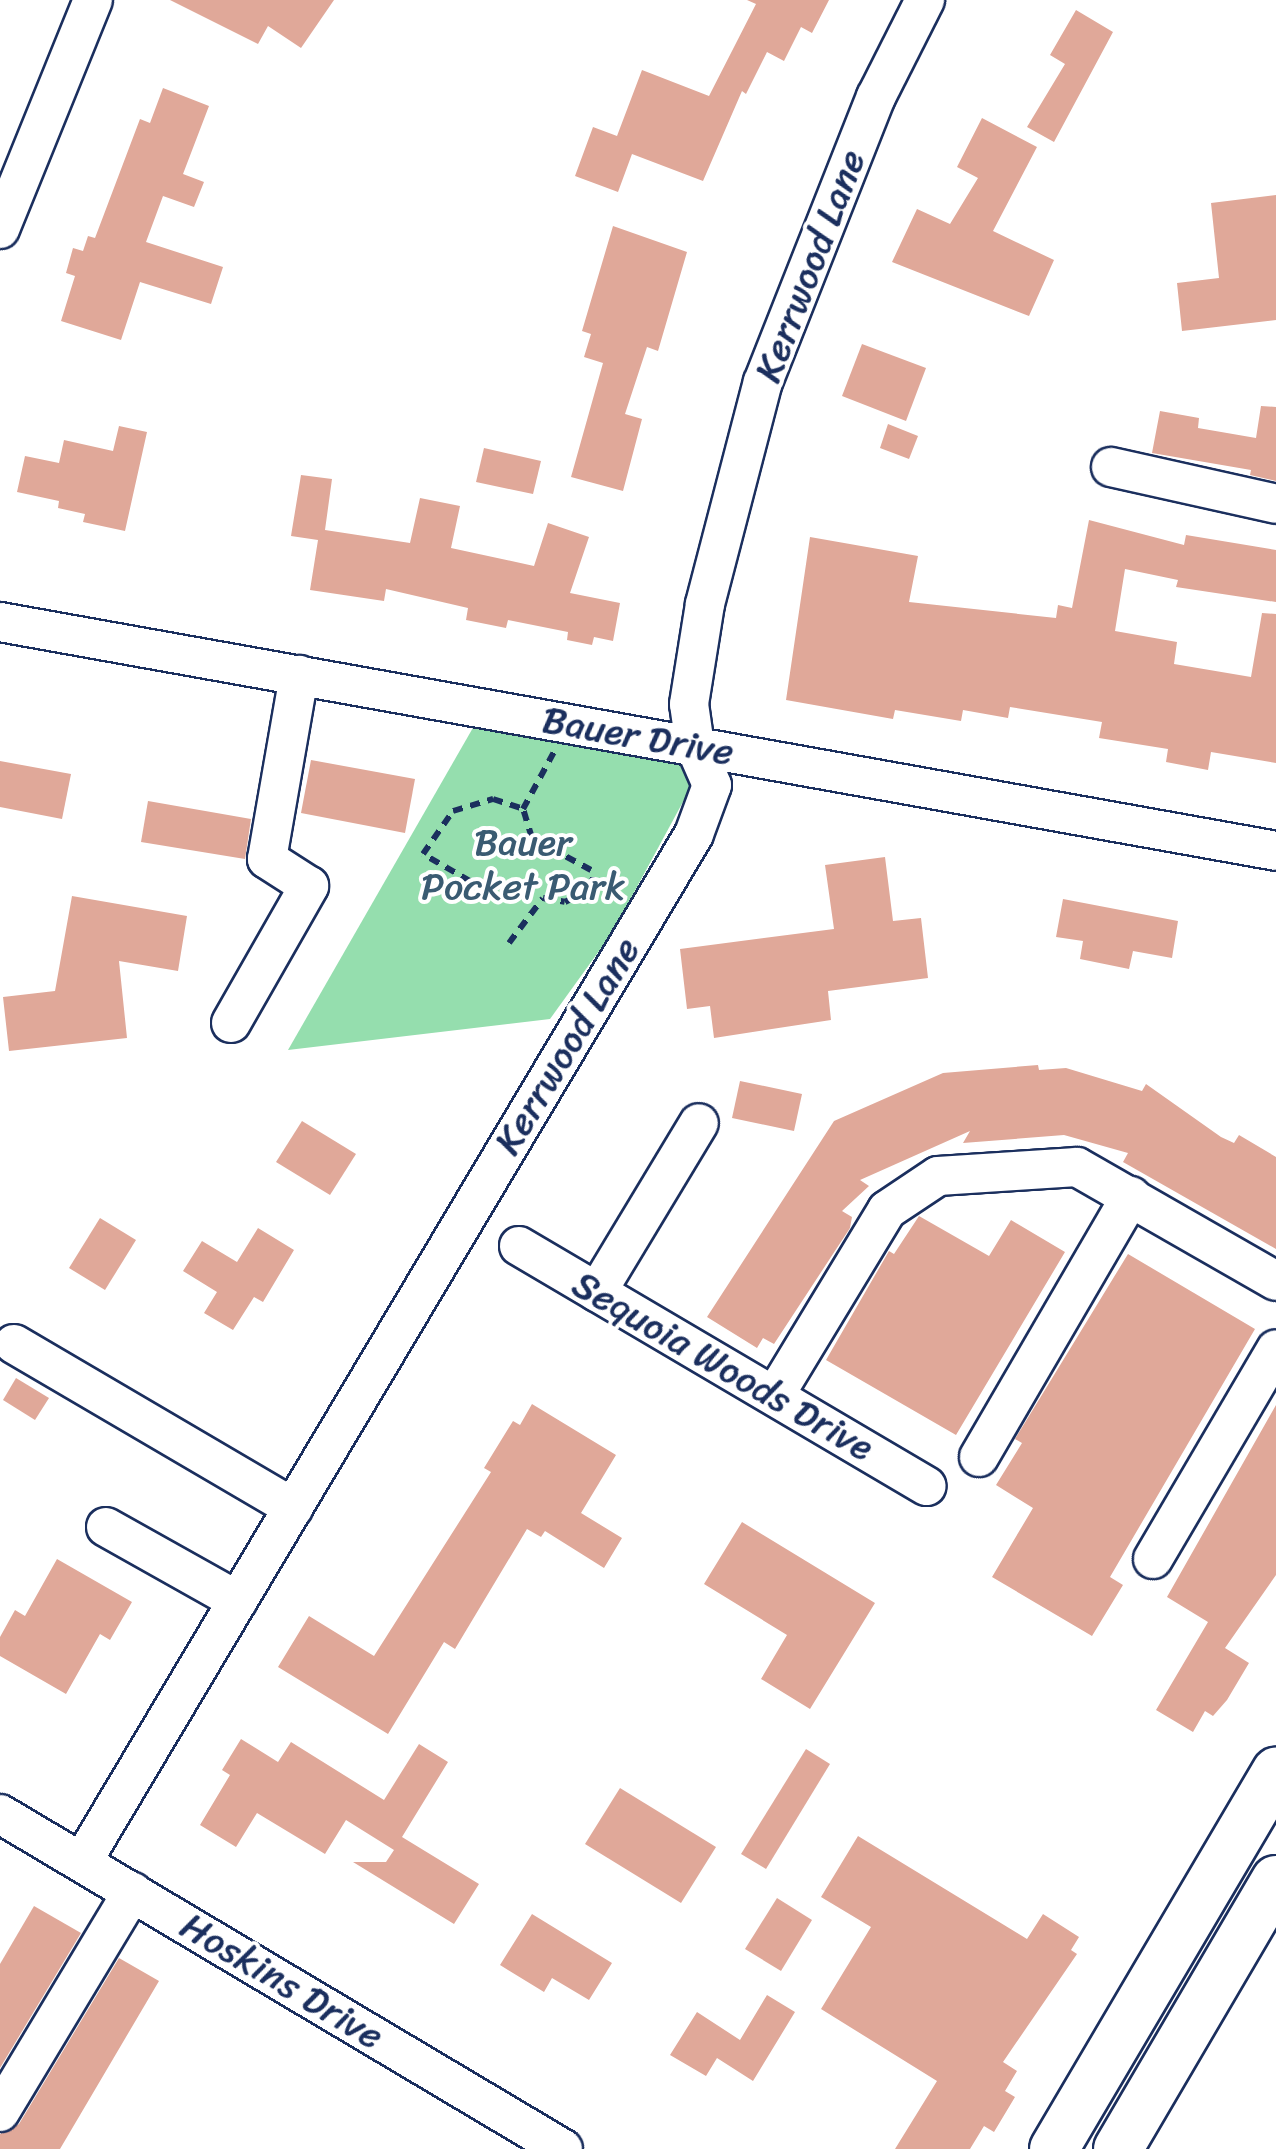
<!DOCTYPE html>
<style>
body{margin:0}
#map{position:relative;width:1276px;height:2149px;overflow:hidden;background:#fff;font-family:Sriracha,sans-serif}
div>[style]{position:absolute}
.green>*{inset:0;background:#95deae}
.building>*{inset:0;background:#e0a899}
.path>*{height:6px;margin-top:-3px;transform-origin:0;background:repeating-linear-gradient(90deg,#1b2f5e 0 10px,transparent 0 18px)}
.roads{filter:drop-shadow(2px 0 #1b2f5e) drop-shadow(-2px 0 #1b2f5e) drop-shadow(0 2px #1b2f5e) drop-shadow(0 -2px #1b2f5e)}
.minor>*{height:38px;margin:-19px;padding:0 19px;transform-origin:19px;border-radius:19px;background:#fff}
.major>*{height:48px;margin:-24px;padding:0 24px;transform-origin:24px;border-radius:24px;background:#fff}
span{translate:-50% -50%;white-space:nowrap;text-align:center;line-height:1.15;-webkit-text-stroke:8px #fff;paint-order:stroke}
.street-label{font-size:38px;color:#1b2f5e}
.park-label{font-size:38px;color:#3a5b72}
</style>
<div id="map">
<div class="green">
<div style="clip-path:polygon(474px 726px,680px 765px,691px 787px,612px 933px,550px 1019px,288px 1050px)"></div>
</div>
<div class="building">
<div style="clip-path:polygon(170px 0,334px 0,301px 48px,268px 26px,258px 44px)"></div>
<div style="clip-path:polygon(747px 0,829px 0,812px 33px,801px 27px,784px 61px,767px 52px,746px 94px,742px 91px,703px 181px,632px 154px,618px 192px,575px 176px,593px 127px,617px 136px,642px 70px,709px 96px,756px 4px)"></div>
<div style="clip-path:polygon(1076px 10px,1113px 32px,1054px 142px,1027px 127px,1065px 64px,1050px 55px)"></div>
<div style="clip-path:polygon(163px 88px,209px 106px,183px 174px,204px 182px,194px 207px,163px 196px,146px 242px,223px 267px,211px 304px,140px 282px,121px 340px,61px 321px,75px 276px,66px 273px,73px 248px,83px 251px,88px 236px,95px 238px,140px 119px,150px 123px)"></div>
<div style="clip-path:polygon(982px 118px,1037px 147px,993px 231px,1054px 260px,1029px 316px,892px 262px,917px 209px,950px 224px,978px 178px,957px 167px)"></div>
<div style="clip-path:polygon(1276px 195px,1276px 320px,1182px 331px,1177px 283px,1219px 278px,1211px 203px)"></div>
<div style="clip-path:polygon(613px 226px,687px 252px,658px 351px,647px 347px,625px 414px,642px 419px,623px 491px,571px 477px,603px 363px,584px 357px,591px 334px,582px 331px)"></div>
<div style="clip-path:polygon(862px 344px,926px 368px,906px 421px,842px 396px)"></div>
<div style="clip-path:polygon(1261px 406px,1276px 407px,1276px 481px,1250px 475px,1251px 470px,1152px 453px,1160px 411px,1199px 418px,1198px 428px,1256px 438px)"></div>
<div style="clip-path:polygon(888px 424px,918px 436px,909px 459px,880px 448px)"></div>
<div style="clip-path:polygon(119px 426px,147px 432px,125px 531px,83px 522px,85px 514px,58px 508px,59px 501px,17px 492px,25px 456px,59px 463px,64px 440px,113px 451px)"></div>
<div style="clip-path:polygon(484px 448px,541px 461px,533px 494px,476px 482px)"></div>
<div style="clip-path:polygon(301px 475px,332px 479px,325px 530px,410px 543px,420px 498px,460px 506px,451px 548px,534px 566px,548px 523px,589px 537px,570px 593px,620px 603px,613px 641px,594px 637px,592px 645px,567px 640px,568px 632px,508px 620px,506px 628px,466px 620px,468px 608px,386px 589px,384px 601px,310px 590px,318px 540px,291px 536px)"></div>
<div style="clip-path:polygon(1089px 520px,1184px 545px,1186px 535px,1276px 550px,1276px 602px,1176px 587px,1178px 580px,1125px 569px,1115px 631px,1177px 642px,1174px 664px,1251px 677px,1262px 613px,1276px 614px,1276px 763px,1211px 752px,1208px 770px,1166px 762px,1168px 749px,1099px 738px,1102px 722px,1010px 707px,1008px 718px,963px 710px,961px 721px,895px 710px,893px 719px,786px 700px,810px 537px,918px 556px,909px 602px,1056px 618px,1058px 605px,1072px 608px)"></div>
<div style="clip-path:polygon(311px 760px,415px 779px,405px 833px,301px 813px)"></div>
<div style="clip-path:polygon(0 761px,71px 774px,62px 819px,0 807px)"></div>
<div style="clip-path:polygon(148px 801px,251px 819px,245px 859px,141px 842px)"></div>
<div style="clip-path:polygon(885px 857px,893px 921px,921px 918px,928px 978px,828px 991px,831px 1020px,714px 1038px,710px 1006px,687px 1009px,680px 949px,834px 929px,825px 865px)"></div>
<div style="clip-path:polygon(72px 896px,187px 916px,178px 971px,119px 961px,127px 1038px,9px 1051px,3px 997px,55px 991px)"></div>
<div style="clip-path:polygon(1063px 899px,1178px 921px,1172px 958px,1133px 951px,1129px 969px,1080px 959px,1083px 941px,1056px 937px)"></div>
<div style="clip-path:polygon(1038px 1065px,1039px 1070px,1066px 1068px,1142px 1091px,1146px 1084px,1221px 1137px,1234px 1143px,1239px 1135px,1276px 1157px,1276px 1249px,1123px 1162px,1128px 1153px,1064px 1135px,963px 1143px,970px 1131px,860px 1180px,869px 1186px,842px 1211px,852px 1217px,850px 1228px,774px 1344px,763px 1338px,757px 1348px,707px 1317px,834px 1121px,943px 1073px)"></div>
<div style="clip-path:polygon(740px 1081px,802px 1094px,794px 1131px,732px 1118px)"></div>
<div style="clip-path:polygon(302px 1121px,356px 1154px,330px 1195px,276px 1162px)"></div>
<div style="clip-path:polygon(919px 1216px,989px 1256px,1011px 1220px,1065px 1252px,956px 1435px,826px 1360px,889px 1251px,894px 1254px)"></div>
<div style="clip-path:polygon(100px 1218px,136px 1240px,105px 1290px,69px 1268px)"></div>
<div style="clip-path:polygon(258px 1228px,294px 1250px,263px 1302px,254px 1297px,233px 1330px,204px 1313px,217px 1292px,183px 1271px,202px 1241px,237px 1262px)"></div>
<div style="clip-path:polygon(1128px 1254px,1255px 1329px,1110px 1577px,1123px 1585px,1092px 1636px,992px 1577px,1033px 1508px,996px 1485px,1022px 1443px,1015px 1439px)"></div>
<div style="clip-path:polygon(16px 1378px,49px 1398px,35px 1420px,3px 1400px)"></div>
<div style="clip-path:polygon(532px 1404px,616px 1455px,581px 1513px,622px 1538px,604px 1568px,545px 1531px,541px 1537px,527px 1529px,455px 1649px,444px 1642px,388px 1734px,278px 1667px,309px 1616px,374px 1656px,491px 1472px,484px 1468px,513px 1421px,520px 1425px)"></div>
<div style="clip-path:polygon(1276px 1405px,1276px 1575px,1225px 1648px,1249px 1663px,1227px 1700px,1213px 1716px,1205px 1711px,1193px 1732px,1156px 1710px,1208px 1622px,1167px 1597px)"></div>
<div style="clip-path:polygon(742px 1522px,875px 1603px,810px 1709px,761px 1679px,787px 1635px,704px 1584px)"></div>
<div style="clip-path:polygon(57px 1559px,132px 1602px,110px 1640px,100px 1634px,66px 1694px,0 1656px,0 1637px,15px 1610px,25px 1616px)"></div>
<div style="clip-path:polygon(241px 1739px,278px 1762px,291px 1742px,384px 1800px,419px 1744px,448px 1762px,402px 1837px,479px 1884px,454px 1924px,353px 1862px,386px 1862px,394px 1850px,346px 1820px,325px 1854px,257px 1813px,236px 1847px,200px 1825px,230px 1775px,222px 1770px)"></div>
<div style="clip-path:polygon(806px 1749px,830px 1764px,766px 1869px,741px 1854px)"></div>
<div style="clip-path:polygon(620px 1788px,716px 1847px,681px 1903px,585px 1844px)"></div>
<div style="clip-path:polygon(858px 1836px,1027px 1939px,1043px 1914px,1079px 1937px,1071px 1950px,1077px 1954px,1003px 2062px,1017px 2071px,1005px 2091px,1015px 2097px,994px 2132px,984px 2126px,970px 2149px,895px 2149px,937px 2081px,821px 2009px,871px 1927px,821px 1897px)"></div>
<div style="clip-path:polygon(777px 1898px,812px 1920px,781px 1971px,745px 1949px)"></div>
<div style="clip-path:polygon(34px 1906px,81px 1933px,0 2068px,0 1964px)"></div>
<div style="clip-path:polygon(532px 1914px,612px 1963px,589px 2000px,552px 1978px,544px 1992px,500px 1965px)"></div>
<div style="clip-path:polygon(119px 1958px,159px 1981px,60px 2149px,0 2149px,0 2134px,19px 2124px)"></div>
<div style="clip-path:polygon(767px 1995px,795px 2012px,753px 2081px,717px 2058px,706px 2076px,670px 2055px,697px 2012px,740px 2040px)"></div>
</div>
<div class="path">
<div style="left:470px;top:881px;width:54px;rotate:-150.1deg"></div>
<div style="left:423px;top:854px;width:52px;rotate:-55.1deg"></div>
<div style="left:453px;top:811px;width:42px;rotate:-16.7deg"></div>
<div style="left:493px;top:799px;width:32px;rotate:18deg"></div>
<div style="left:523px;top:809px;width:65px;rotate:-61.5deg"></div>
<div style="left:509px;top:943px;width:56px;rotate:-52.9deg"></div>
<div style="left:543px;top:898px;width:22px;rotate:10deg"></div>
<div style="left:565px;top:902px;width:33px;rotate:-27deg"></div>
<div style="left:594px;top:887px;width:17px;rotate:-100deg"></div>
<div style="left:591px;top:870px;width:67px;rotate:-151.5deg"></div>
<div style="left:532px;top:838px;width:30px;rotate:-107deg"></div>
</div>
<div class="roads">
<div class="minor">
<div style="left:0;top:229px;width:247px;rotate:-67.9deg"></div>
<div style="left:1111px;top:467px;width:169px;rotate:12.6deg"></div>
<div style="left:0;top:622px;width:1296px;rotate:10.17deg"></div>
<div style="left:231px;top:1023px;width:158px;rotate:-60.3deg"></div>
<div style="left:309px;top:886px;width:50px;rotate:-147.3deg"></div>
<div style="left:267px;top:859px;width:187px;rotate:-80.1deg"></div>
<div style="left:519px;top:1246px;width:473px;rotate:30.5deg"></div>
<div style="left:597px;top:1292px;width:197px;rotate:-58.9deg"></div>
<div style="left:14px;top:1344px;width:324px;rotate:30.4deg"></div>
<div style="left:775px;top:1395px;width:216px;rotate:-58.8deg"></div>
<div style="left:887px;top:1210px;width:61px;rotate:-33.7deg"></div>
<div style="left:938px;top:1176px;width:139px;rotate:-3.7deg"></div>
<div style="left:1077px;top:1167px;width:229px;rotate:29.8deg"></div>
<div style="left:979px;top:1457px;width:302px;rotate:-59.8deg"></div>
<div style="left:106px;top:1527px;width:151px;rotate:29.3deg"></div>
<div style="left:1153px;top:1559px;width:243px;rotate:-59.6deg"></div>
<div style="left:0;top:1814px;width:655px;rotate:30.75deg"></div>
<div style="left:82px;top:1862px;width:1196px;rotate:-59.23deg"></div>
<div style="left:694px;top:834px;width:52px;rotate:-69.8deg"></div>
<div style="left:712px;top:785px;width:43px;rotate:-113.6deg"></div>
<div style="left:695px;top:746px;width:42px;rotate:-98.1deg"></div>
<div style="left:689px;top:704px;width:101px;rotate:-80.9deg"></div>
<div style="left:705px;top:604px;width:229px;rotate:-75.4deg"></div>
<div style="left:763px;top:382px;width:307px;rotate:-68.4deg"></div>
<div style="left:876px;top:97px;width:109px;rotate:-63.2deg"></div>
<div style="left:0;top:2112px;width:257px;rotate:-59deg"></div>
</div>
<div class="major">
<div style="left:1054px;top:2149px;width:438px;rotate:-59.5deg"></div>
<div style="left:1118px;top:2149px;width:312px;rotate:-59.6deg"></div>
</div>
</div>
<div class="street-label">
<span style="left:810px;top:266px;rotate:-69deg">Kerrwood Lane</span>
<span style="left:638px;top:736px;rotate:10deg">Bauer Drive</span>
<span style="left:567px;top:1046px;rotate:-59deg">Kerrwood Lane</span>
<span style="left:723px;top:1366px;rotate:30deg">Sequoia Woods Drive</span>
<span style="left:282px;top:1981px;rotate:31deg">Hoskins Drive</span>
</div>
<div class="park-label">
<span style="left:523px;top:865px">Bauer<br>Pocket Park</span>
</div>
</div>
